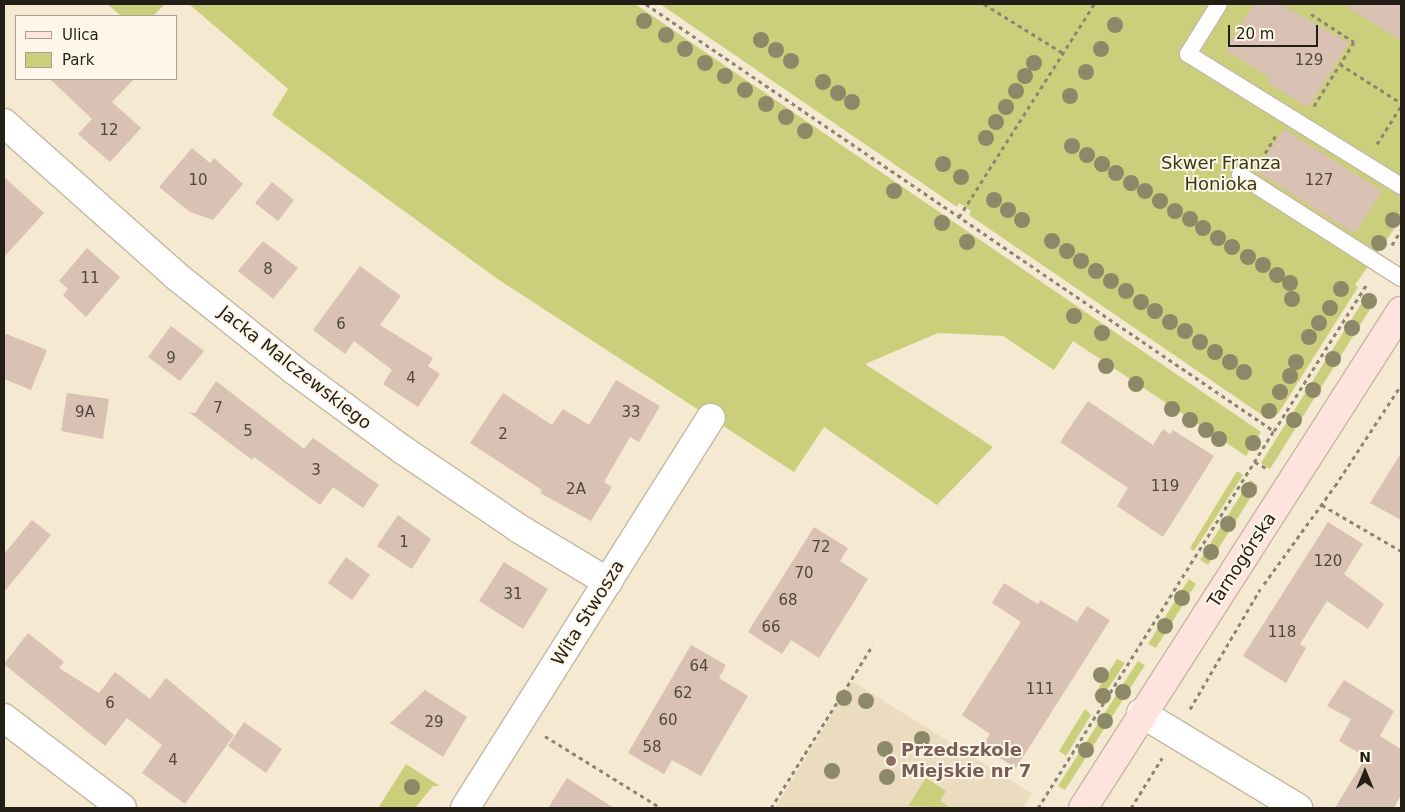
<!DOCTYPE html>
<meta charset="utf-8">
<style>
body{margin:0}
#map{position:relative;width:1405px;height:812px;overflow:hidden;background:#f5e9d1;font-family:"DejaVu Sans",sans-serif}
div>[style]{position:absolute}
.built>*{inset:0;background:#ebdcbf}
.green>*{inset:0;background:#cbcf7b}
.building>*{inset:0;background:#d9c1b3}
.path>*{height:3px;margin-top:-1.5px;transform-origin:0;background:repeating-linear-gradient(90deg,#8d8474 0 4px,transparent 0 8px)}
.roads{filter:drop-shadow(1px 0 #c4b9a2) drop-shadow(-1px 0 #c4b9a2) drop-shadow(0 1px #c4b9a2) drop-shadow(0 -1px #c4b9a2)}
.service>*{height:16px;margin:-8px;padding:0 8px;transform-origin:8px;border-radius:8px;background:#fff}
.minor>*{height:28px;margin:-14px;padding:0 14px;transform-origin:14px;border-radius:14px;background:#fff}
.secondary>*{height:28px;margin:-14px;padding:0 14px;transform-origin:14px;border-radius:14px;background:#fee3df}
.trees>*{width:16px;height:16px;margin:-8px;border-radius:50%;background:#8d8868}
.dots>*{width:14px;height:14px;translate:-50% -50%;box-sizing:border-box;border:2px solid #fef7e9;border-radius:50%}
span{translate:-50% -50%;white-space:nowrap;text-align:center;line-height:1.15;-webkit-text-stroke:4px #fef7e9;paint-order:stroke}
.number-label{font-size:15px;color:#50473d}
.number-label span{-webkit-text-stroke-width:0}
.park-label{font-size:18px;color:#383913}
.street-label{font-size:18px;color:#231e16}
.education-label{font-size:18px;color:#785e54;font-weight:700}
.left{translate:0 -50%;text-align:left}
.frame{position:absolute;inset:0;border:5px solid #231e16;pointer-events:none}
.legend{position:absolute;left:15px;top:15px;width:162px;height:65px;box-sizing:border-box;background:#fef7e9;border:1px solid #a6a095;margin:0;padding:6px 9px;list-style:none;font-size:15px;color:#231e16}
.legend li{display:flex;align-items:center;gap:10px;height:25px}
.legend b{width:25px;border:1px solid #a6a095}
.north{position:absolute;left:1340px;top:747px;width:50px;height:50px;-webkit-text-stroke:4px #fef7e9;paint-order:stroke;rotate:0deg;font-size:14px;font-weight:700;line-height:20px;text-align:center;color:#231e16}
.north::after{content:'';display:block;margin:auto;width:18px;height:22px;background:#231e16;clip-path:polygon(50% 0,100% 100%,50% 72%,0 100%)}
.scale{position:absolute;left:1228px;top:25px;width:90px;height:22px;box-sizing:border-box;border:2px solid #231e16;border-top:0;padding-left:6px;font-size:15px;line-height:18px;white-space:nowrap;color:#231e16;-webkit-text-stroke:4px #fef7e9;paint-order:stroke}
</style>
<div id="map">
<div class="built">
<div style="clip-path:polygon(852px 681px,1032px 794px,1023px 808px,775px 808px)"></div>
</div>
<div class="green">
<div style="clip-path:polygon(107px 4px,165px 4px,153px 16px,121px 16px)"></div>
<div style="clip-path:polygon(189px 4px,635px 4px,1261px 432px,1246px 456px,1073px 341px,1054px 370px,1003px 336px,938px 333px,865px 364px,993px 447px,937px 505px,824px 427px,794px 472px,499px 280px,272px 115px,288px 89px)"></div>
<div style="clip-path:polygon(660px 4px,1401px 4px,1401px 219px,1355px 285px,1358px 287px,1278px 414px,1262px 415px,969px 215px,971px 211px,959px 203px,957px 207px)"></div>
<div style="clip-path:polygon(1368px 293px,1377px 298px,1270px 469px,1261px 463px)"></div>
<div style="clip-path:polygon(1237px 471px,1243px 475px,1194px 551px,1190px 548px)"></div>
<div style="clip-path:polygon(1250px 480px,1258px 486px,1208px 565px,1200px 560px)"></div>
<div style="clip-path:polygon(1189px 579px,1196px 584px,1156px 648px,1148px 644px)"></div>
<div style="clip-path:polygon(1117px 659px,1125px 663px,1101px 699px,1094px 695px)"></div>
<div style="clip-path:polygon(1138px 661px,1145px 665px,1065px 790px,1058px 786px)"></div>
<div style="clip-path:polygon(1085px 709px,1091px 715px,1066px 756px,1059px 751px)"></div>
<div style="clip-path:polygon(406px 764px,440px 786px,433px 786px,415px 808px,378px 808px)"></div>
<div style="clip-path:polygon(926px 778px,946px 791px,940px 801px,951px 808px,908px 806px)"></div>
</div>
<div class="building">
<div style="clip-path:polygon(1254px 4px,1280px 4px,1349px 43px,1308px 108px,1267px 82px,1270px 78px,1225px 50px)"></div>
<div style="clip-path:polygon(1343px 4px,1401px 4px,1401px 41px)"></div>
<div style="clip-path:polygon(50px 79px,134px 79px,112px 102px,141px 128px,110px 162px,78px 134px,92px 119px)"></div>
<div style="clip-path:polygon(1284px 129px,1382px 191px,1355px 234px,1256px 171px)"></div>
<div style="clip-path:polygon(192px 148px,210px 163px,214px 158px,243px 184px,213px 220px,190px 212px,159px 187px)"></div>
<div style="clip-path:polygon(4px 177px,44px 213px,4px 257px)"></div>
<div style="clip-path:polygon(272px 182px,294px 200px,278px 221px,255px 203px)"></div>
<div style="clip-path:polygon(263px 241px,298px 268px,273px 299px,238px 271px)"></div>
<div style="clip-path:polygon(87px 248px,120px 277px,86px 317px,63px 295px,68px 289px,59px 281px)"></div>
<div style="clip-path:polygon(360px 266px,401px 296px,380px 325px,433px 358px,428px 366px,440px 374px,418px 407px,383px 384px,392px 370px,354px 341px,345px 354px,313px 330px)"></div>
<div style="clip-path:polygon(171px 326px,204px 351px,180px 381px,148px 357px)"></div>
<div style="clip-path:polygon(4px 333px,47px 350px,31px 390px,4px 379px)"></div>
<div style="clip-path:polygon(616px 380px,660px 406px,639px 442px,630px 437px,604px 482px,612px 487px,591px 521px,540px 493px,542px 490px,470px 443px,503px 393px,552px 425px,563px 409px,589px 425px)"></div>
<div style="clip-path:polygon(216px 381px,304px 449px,313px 438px,379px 485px,363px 508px,333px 487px,320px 505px,254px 457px,252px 460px,189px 412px,195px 413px)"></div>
<div style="clip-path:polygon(67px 393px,109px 399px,103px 439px,61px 431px)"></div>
<div style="clip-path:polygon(1088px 401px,1153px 445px,1163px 429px,1170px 434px,1173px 430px,1214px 456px,1163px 537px,1117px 506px,1128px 488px,1060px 442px)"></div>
<div style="clip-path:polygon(1401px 453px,1401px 520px,1370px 503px)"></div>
<div style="clip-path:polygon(398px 515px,431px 539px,412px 569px,377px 546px)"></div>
<div style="clip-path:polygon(32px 520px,51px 535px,4px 592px,4px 554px)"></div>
<div style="clip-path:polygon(1328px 522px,1363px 544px,1344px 574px,1384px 604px,1368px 629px,1327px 601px,1300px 644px,1306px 648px,1286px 683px,1243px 656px)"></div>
<div style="clip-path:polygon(814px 527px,848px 548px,840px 561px,868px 579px,819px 658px,791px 640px,782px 654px,748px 632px)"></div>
<div style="clip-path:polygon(346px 557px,370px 575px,352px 600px,328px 583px)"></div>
<div style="clip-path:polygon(504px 562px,548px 589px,523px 629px,479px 601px)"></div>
<div style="clip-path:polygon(1004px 583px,1038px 604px,1040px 600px,1077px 622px,1087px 606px,1110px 620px,1016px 768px,982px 747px,990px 734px,962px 715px,1021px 622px,992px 603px)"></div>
<div style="clip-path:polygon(28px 633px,64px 662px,59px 668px,99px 693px,115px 672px,150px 699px,166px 678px,234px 735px,185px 804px,142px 773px,162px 745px,127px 718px,105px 746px,4px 664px)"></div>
<div style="clip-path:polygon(691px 645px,726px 665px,719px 678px,748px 696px,701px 776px,672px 760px,664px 774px,628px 753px)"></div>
<div style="clip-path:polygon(1344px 680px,1394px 711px,1380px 736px,1401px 749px,1401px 795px,1394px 808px,1335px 808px,1366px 757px,1339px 741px,1351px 719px,1327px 706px)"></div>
<div style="clip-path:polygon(425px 690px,467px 717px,443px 757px,390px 723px)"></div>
<div style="clip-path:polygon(244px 722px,282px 749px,266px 773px,228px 746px)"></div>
<div style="clip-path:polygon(567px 778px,614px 808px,548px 808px)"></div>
</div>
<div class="path">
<div style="left:646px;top:4px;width:759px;rotate:34.21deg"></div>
<div style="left:1274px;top:431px;width:174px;rotate:-57.7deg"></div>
<div style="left:984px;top:4px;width:93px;rotate:31.8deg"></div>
<div style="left:1311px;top:14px;width:51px;rotate:33.1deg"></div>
<div style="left:1354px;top:42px;width:26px;rotate:122deg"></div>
<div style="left:1314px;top:106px;width:49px;rotate:-58.2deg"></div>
<div style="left:1340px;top:64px;width:72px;rotate:32.6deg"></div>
<div style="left:1377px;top:144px;width:45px;rotate:-57.7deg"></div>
<div style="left:1261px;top:160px;width:29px;rotate:-59deg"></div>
<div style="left:959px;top:217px;width:252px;rotate:-57.6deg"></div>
<div style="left:1392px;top:245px;width:17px;rotate:-59deg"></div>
<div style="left:1255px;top:462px;width:13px;rotate:29deg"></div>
<div style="left:1322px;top:505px;width:91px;rotate:30.2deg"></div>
<div style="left:1264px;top:584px;width:121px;rotate:-54.1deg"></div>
<div style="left:1335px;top:486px;width:121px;rotate:-56.8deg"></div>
<div style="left:1190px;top:709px;width:139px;rotate:-59.7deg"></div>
<div style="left:545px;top:736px;width:137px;rotate:31.8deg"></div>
<div style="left:771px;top:808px;width:192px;rotate:-58deg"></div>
<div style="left:1038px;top:808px;width:445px;rotate:-58deg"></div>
<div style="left:1131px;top:808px;width:59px;rotate:-58.2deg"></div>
</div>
<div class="roads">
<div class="service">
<div style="left:1219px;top:4px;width:59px;rotate:121.8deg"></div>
<div style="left:1188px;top:54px;width:251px;rotate:31.8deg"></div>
<div style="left:1240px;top:175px;width:191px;rotate:32.6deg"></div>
</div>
<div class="minor">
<div style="left:4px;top:123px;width:229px;rotate:41.6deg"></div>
<div style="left:175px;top:275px;width:152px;rotate:38.6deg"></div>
<div style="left:294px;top:370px;width:135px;rotate:36.3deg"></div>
<div style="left:403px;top:450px;width:139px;rotate:34.1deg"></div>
<div style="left:518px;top:528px;width:105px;rotate:31deg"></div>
<div style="left:1141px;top:713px;width:184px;rotate:31.2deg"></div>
<div style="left:4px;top:718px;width:148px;rotate:37.3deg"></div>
<div style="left:465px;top:808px;width:461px;rotate:-57.8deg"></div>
</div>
<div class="secondary">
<div style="left:1083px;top:808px;width:590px;rotate:-57.39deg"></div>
</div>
</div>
<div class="trees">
<div style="left:644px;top:21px"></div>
<div style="left:1115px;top:25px"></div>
<div style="left:666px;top:35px"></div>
<div style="left:761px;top:40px"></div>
<div style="left:685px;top:49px"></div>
<div style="left:1101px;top:49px"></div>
<div style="left:776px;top:50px"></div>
<div style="left:791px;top:61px"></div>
<div style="left:705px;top:63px"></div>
<div style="left:1034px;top:63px"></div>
<div style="left:1086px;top:72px"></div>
<div style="left:725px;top:76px"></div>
<div style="left:1025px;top:76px"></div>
<div style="left:823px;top:82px"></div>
<div style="left:745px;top:90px"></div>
<div style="left:1016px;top:91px"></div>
<div style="left:838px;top:93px"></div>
<div style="left:1070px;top:96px"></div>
<div style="left:852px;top:102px"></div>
<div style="left:766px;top:104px"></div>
<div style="left:1006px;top:107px"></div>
<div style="left:786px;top:117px"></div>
<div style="left:996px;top:122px"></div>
<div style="left:805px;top:131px"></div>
<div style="left:986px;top:138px"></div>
<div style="left:1072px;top:146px"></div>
<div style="left:1087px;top:155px"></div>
<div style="left:943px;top:164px"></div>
<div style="left:1102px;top:164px"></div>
<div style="left:1116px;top:173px"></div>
<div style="left:961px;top:177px"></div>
<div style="left:1131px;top:183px"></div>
<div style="left:894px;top:191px"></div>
<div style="left:1145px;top:191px"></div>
<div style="left:994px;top:200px"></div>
<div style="left:1160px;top:201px"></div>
<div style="left:1008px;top:210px"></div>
<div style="left:1175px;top:211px"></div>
<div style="left:1190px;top:219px"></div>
<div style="left:1022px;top:220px"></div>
<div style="left:1393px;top:220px"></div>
<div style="left:942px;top:223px"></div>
<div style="left:1203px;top:228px"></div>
<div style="left:1218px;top:238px"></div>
<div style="left:1052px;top:241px"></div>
<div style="left:967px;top:242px"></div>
<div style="left:1379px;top:243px"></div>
<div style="left:1232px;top:247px"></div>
<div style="left:1067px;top:251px"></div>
<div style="left:1248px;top:257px"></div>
<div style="left:1081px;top:261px"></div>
<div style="left:1263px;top:265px"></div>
<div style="left:1096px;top:271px"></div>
<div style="left:1277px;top:275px"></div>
<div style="left:1111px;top:281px"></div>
<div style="left:1290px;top:283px"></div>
<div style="left:1341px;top:289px"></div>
<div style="left:1126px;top:291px"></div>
<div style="left:1292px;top:299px"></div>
<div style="left:1369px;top:301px"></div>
<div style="left:1141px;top:302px"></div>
<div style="left:1330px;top:308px"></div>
<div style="left:1155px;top:311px"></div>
<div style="left:1074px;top:316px"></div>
<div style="left:1170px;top:322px"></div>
<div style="left:1319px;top:323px"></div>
<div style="left:1352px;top:328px"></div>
<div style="left:1185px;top:331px"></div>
<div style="left:1102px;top:333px"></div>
<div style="left:1309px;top:337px"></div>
<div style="left:1200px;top:342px"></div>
<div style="left:1215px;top:352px"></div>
<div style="left:1333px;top:359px"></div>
<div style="left:1230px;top:362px"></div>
<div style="left:1296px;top:362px"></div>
<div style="left:1106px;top:366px"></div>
<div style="left:1244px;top:372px"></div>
<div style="left:1290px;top:376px"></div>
<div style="left:1136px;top:384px"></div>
<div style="left:1313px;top:390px"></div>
<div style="left:1280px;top:392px"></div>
<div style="left:1172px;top:409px"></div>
<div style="left:1269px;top:411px"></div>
<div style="left:1190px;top:420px"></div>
<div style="left:1294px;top:420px"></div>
<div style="left:1206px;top:430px"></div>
<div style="left:1219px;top:439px"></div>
<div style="left:1253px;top:443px"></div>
<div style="left:1249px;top:490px"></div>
<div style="left:1228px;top:524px"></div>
<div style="left:1211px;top:552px"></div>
<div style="left:1182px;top:598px"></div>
<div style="left:1165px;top:626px"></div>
<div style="left:1101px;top:675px"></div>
<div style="left:1123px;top:692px"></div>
<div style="left:1103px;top:696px"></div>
<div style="left:844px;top:698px"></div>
<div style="left:866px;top:701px"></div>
<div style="left:1105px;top:721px"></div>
<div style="left:922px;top:739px"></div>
<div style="left:885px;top:749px"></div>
<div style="left:1086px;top:750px"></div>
<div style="left:832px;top:771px"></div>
<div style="left:887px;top:777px"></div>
<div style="left:412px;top:787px"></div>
</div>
<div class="dots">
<div style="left:891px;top:761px;background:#8d6e63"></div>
</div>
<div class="number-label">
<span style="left:1309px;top:61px">129</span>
<span style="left:109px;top:131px">12</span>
<span style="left:198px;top:181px">10</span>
<span style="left:1319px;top:181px">127</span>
<span style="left:268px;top:270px">8</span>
<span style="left:90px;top:279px">11</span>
<span style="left:341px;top:325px">6</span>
<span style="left:171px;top:359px">9</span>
<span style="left:411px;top:379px">4</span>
<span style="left:218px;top:409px">7</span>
<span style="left:85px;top:413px">9A</span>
<span style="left:631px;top:413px">33</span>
<span style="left:248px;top:432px">5</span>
<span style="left:503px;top:435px">2</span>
<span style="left:316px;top:471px">3</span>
<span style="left:1165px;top:487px">119</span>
<span style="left:576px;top:490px">2A</span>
<span style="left:404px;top:543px">1</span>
<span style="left:821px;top:548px">72</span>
<span style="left:1328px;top:562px">120</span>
<span style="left:804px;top:574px">70</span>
<span style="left:513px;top:595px">31</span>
<span style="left:788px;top:601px">68</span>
<span style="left:771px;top:628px">66</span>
<span style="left:1282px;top:633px">118</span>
<span style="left:699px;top:667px">64</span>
<span style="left:1040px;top:690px">111</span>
<span style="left:683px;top:694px">62</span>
<span style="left:110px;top:704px">6</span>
<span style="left:668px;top:721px">60</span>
<span style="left:434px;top:723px">29</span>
<span style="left:652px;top:748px">58</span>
<span style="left:173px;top:761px">4</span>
</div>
<div class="park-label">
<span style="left:1221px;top:174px">Skwer Franza<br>Honioka</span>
</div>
<div class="street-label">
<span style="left:295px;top:368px;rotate:38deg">Jacka Malczewskiego</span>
<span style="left:1242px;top:560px;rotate:-57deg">Tarnogórska</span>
<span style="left:588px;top:613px;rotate:-58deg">Wita Stwosza</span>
</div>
<div class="education-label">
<span class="left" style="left:901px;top:761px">Przedszkole<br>Miejskie nr 7</span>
</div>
<div class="frame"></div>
<ul class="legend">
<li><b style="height:6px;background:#fee3df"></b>Ulica</li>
<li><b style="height:14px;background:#cbcf7b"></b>Park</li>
</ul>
<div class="north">N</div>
<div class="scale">20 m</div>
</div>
